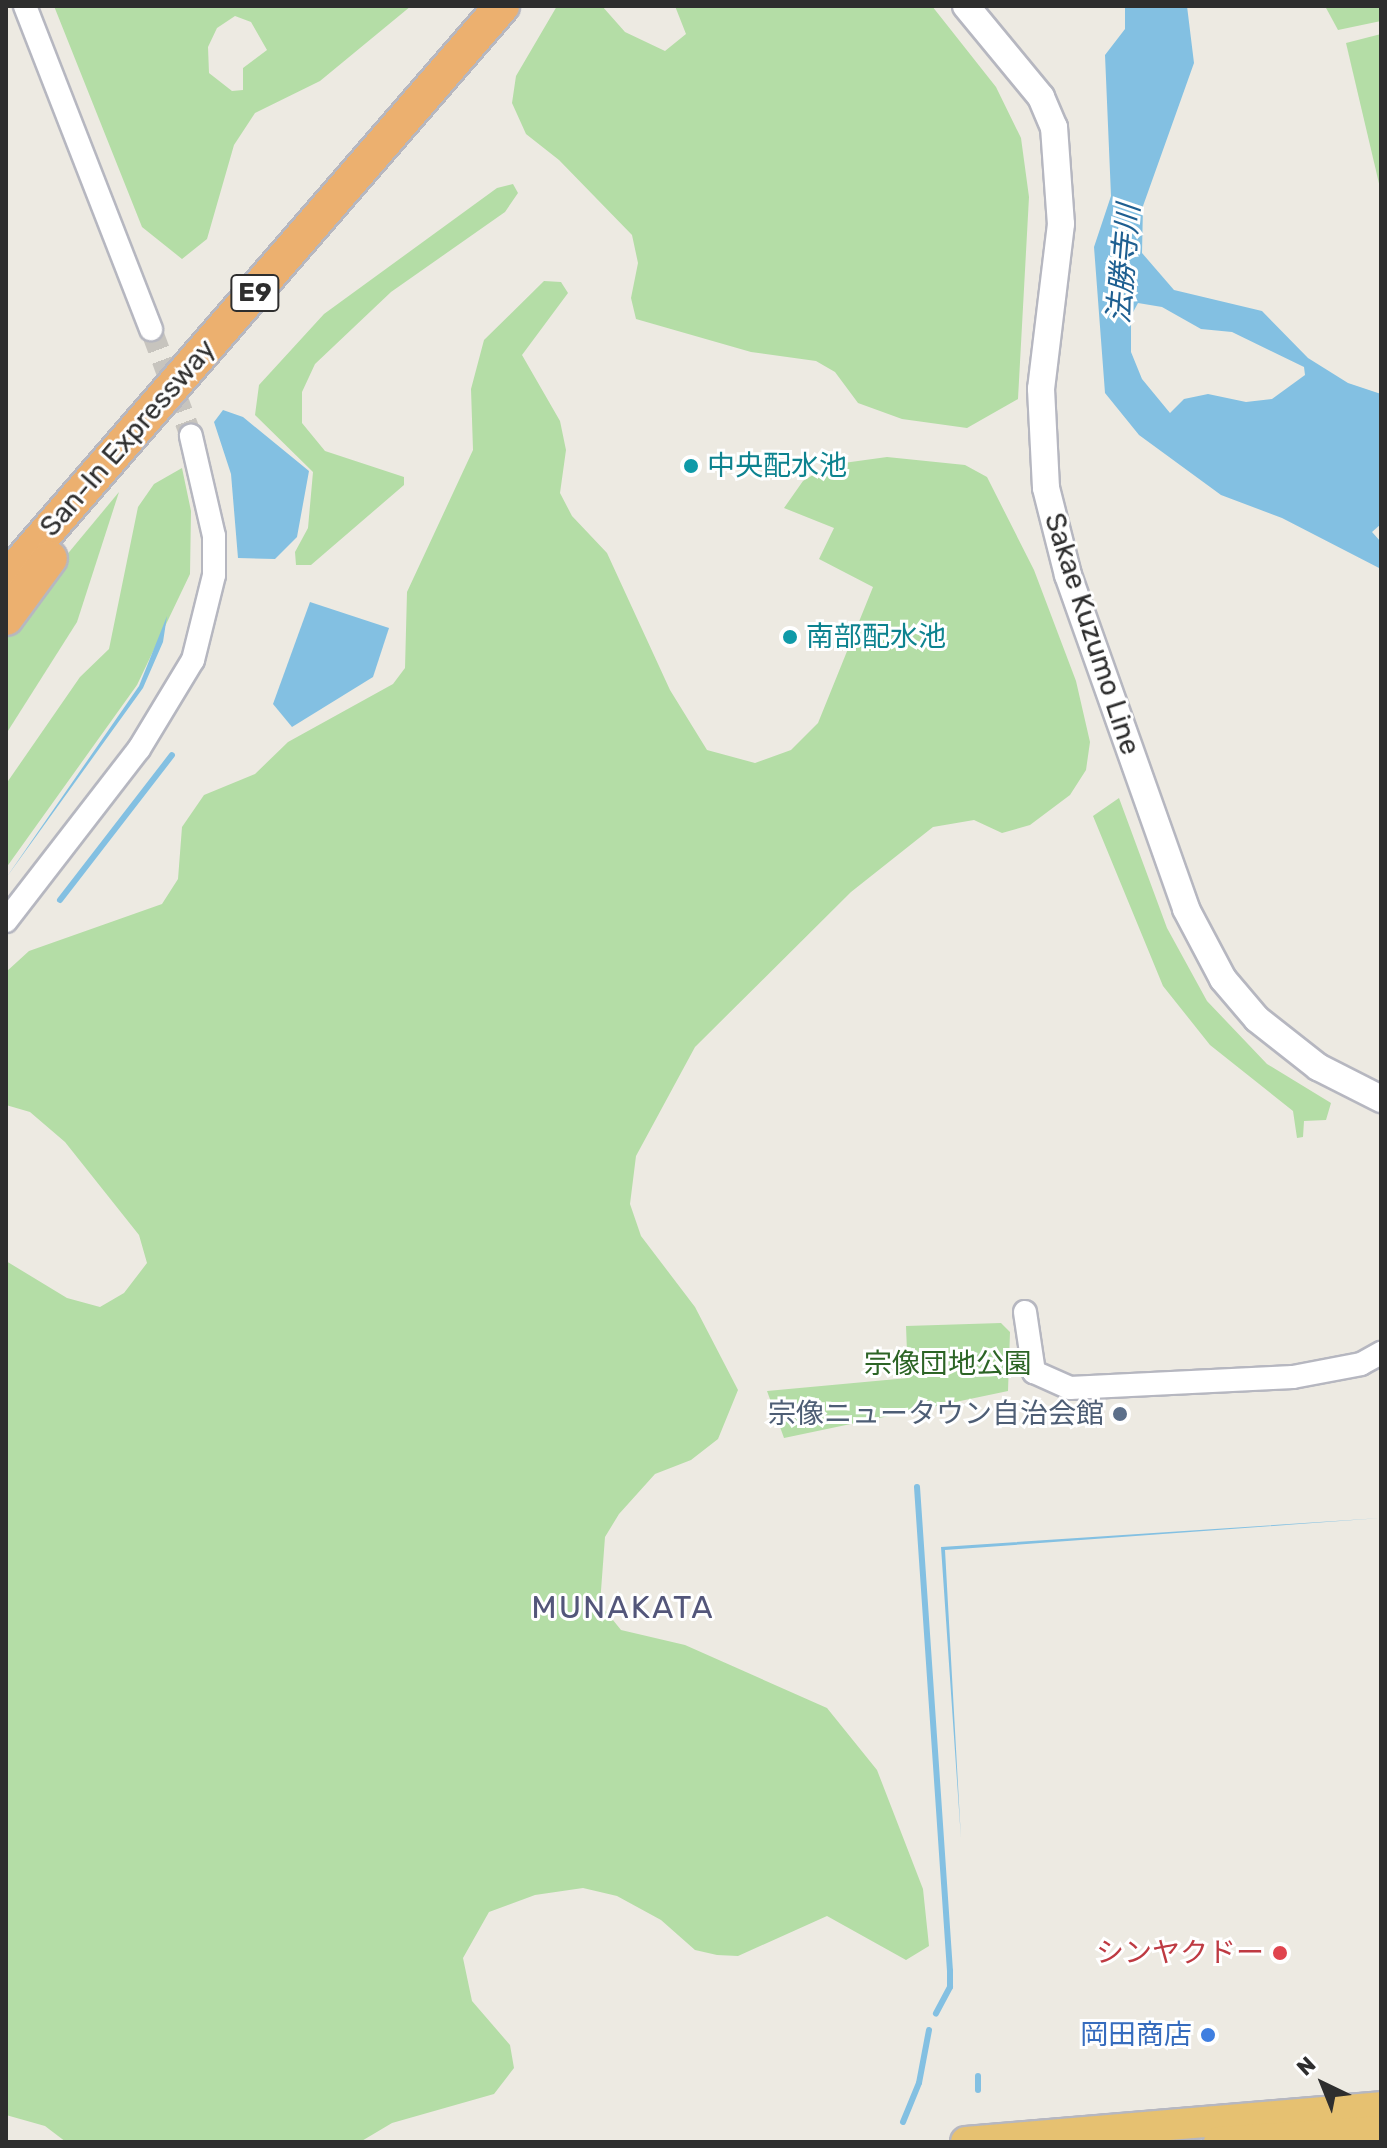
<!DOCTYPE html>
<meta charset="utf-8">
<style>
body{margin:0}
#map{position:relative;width:1387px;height:2148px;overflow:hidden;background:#edeae2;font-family:Rubik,"Noto Sans JP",sans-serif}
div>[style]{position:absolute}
.green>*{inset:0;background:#b4dda6}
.water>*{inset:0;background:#83c0e2}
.stream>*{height:6px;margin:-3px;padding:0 3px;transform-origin:3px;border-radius:3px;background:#83c0e2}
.tertiary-tunnel>*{height:22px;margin-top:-11px;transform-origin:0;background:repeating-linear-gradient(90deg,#c7c4be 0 22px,transparent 0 33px)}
.roads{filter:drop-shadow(2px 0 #b6b7c0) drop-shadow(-2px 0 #b6b7c0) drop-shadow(0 2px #b6b7c0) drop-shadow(0 -2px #b6b7c0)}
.tertiary>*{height:22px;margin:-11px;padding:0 11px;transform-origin:11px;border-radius:11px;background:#fff}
.secondary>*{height:26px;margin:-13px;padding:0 13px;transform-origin:13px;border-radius:13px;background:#fff}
.trunk>*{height:30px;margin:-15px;padding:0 15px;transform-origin:15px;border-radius:15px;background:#e6c171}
.motorway>*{height:34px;margin:-17px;padding:0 17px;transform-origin:17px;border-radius:17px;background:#ecb06f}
.dots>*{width:22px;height:22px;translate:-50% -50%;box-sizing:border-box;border:4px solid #fff;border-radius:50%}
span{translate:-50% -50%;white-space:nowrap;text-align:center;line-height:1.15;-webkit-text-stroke:6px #fff;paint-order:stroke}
.shield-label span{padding:2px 6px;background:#fff;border:2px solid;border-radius:6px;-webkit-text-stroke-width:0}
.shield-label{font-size:26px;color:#2e2e2e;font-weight:700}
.street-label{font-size:28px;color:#2e2e2e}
.culture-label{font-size:28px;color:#0d838f}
.left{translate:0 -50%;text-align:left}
.park-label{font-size:28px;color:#2c6425}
.service-label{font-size:28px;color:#4e5e75}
.right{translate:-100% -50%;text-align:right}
.health-label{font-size:28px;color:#be3a42}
.shop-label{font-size:28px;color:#366cbe}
.water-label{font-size:30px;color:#1e5f91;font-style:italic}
.quarter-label{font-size:32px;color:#53567a;letter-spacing:2px}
.frame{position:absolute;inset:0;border:8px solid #2e2e2e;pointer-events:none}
.north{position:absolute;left:1283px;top:2044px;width:80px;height:80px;-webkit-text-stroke:6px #fff;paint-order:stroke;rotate:317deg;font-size:22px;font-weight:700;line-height:32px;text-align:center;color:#2e2e2e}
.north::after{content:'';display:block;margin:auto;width:28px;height:36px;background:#2e2e2e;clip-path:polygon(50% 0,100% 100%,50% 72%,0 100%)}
</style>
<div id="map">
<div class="green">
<div style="clip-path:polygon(evenodd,54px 6px,411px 6px,320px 81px,255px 113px,234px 145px,207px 239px,182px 259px,142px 227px,54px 6px,235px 16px,251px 22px,267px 50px,243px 68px,243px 90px,232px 91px,209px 73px,208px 47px,217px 28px,235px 16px)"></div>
<div style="clip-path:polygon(557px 6px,602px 6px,625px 32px,665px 51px,686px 34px,675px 6px,932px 6px,996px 87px,1021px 138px,1029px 197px,1018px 399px,967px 428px,902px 419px,858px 403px,835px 372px,816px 361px,751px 352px,636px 319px,631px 298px,638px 263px,632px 235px,559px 160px,526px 134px,512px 103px,516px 76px)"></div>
<div style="clip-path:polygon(1325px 6px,1381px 6px,1381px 21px,1338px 30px)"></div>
<div style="clip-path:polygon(1381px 34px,1381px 192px,1346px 43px)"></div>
<div style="clip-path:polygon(513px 184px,518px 193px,505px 212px,391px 292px,315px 364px,302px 392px,302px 423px,325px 451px,404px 477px,404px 485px,311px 565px,296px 565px,295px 552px,308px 528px,313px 472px,255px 415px,259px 385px,324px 314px,497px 188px)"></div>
<div style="clip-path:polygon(544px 281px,561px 282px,568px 293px,522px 355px,560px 421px,566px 450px,560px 493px,572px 516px,607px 553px,670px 690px,707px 750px,755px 763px,791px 750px,818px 723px,873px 587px,819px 559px,834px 528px,784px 508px,803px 481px,829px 465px,887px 457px,965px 465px,987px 477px,1034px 570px,1076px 681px,1090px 742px,1086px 770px,1070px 795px,1030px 825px,1002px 833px,974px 820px,933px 827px,851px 892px,695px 1047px,636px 1156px,630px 1204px,641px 1236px,695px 1307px,738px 1390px,718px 1439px,691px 1460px,655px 1474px,619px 1514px,605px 1537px,600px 1604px,621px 1630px,685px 1645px,827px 1708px,877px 1770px,923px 1889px,929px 1946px,906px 1960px,827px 1916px,738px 1956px,717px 1955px,695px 1950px,661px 1920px,617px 1896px,583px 1888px,535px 1895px,489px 1912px,463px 1958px,472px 2001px,510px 2045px,514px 2068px,494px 2094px,392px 2123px,360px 2142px,66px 2142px,45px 2126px,6px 2115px,6px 1261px,67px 1298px,100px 1307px,124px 1293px,147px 1263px,139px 1235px,65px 1142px,30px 1112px,6px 1105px,6px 972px,29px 951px,162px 904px,178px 879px,182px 827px,204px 795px,255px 774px,288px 742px,393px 684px,405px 668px,407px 592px,473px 450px,471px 389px,484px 340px)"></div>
<div style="clip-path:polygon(182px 468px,191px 511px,190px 574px,137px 685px,6px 868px,6px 784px,80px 677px,109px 649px,138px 507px,154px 484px)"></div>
<div style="clip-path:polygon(119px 492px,77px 622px,6px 734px,6px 628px)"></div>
<div style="clip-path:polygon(1119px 798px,1167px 928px,1207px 1001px,1267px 1064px,1331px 1103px,1326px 1120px,1304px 1121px,1303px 1137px,1297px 1138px,1293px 1111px,1210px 1045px,1163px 986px,1093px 816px)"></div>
<div style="clip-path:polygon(1001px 1323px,1010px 1332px,1008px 1391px,784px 1438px,767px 1391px,908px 1378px,906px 1326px)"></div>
</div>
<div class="water">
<div style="clip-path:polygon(evenodd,1125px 6px,1187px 6px,1194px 63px,1143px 206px,1142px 253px,1174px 290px,1262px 311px,1308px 358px,1348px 383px,1381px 394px,1381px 524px,1372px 532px,1381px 542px,1381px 569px,1282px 518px,1221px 495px,1139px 435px,1105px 393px,1094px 247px,1111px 196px,1105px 55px,1125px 29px,1125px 6px,1138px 303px,1162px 307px,1201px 329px,1232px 332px,1304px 367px,1305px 375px,1272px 399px,1246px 402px,1208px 394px,1184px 399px,1170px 413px,1142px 379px,1131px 352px,1131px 316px,1138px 303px)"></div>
<div style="clip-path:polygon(223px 410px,243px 417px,309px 471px,297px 537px,275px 559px,238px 558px,231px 474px,214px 422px)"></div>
<div style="clip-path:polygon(310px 602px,389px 628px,373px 677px,292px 727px,273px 704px)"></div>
<div style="clip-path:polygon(167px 616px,163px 642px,143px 688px,6px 878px,139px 686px)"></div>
<div style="clip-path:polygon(1381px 1518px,945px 1550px,961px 1839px,941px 1547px)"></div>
</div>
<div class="stream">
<div style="left:60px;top:900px;width:183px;rotate:-52.3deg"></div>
<div style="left:917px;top:1487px;width:485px;rotate:86.1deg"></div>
<div style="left:950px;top:1971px;width:16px;rotate:90deg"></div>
<div style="left:950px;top:1987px;width:30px;rotate:118deg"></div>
<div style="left:978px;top:2076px;width:14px;rotate:90deg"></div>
<div style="left:903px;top:2122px;width:42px;rotate:-67.7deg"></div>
<div style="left:919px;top:2083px;width:54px;rotate:-79.3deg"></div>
</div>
<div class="tertiary-tunnel">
<div style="left:151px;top:329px;width:114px;rotate:69.5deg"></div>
</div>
<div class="roads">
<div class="tertiary">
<div style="left:25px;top:6px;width:347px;rotate:68.7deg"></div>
<div style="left:6px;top:921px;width:217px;rotate:-52.3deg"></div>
<div style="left:139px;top:749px;width:104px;rotate:-58.8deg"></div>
<div style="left:193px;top:660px;width:88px;rotate:-76.1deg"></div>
<div style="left:214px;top:575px;width:39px;rotate:-90deg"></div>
<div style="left:214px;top:536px;width:103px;rotate:-103deg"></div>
<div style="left:1025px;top:1312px;width:61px;rotate:81.5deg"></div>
<div style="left:1034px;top:1372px;width:39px;rotate:24deg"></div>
<div style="left:1070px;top:1388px;width:223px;rotate:-2.8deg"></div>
<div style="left:1293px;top:1377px;width:69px;rotate:-10.8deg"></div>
<div style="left:1361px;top:1364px;width:23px;rotate:-29deg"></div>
</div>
<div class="secondary">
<div style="left:966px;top:6px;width:118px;rotate:50.5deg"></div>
<div style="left:1041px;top:97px;width:33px;rotate:67deg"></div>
<div style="left:1054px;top:127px;width:97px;rotate:85.9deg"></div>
<div style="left:1061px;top:224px;width:166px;rotate:96.9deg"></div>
<div style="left:1041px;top:389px;width:99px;rotate:87.1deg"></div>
<div style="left:1046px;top:488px;width:90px;rotate:75.8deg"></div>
<div style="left:1068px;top:575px;width:354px;rotate:70.5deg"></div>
<div style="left:1186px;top:909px;width:79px;rotate:62.1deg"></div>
<div style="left:1223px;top:979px;width:52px;rotate:49.6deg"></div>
<div style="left:1257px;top:1019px;width:78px;rotate:38.2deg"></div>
<div style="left:1318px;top:1067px;width:71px;rotate:26.9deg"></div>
</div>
<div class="trunk">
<div style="left:966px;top:2142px;width:416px;rotate:-4.8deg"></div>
<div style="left:1219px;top:2142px;width:162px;rotate:-3.9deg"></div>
</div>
<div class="motorway">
<div style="left:6px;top:579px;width:758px;rotate:-49.12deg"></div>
<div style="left:6px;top:618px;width:74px;rotate:-53.7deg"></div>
</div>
</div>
<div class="dots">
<div style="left:691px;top:466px;background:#0f9aa8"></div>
<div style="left:790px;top:637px;background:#0f9aa8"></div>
<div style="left:1120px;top:1414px;background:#5c6f8a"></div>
<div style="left:1280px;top:1953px;background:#e0444e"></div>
<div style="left:1208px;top:2035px;background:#3f7fe0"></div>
</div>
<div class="shield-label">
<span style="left:255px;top:293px">E9</span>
</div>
<div class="street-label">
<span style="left:128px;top:438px;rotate:-49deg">San-In Expressway</span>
<span style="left:1092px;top:634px;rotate:72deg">Sakae Kuzumo Line</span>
</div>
<div class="culture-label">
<span class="left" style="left:707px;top:466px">中央配水池</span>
<span class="left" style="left:806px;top:637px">南部配水池</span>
</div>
<div class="park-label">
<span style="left:948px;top:1364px">宗像団地公園</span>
</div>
<div class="service-label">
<span class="right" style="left:1104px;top:1414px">宗像ニュータウン自治会館</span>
</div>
<div class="health-label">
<span class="right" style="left:1264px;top:1953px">シンヤクドー</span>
</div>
<div class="shop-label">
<span class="right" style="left:1192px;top:2035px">岡田商店</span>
</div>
<div class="water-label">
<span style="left:1124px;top:264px;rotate:-85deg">法勝寺川</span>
</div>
<div class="quarter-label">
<span style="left:623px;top:1607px">MUNAKATA</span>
</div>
<div class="frame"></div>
<div class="north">N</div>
</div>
